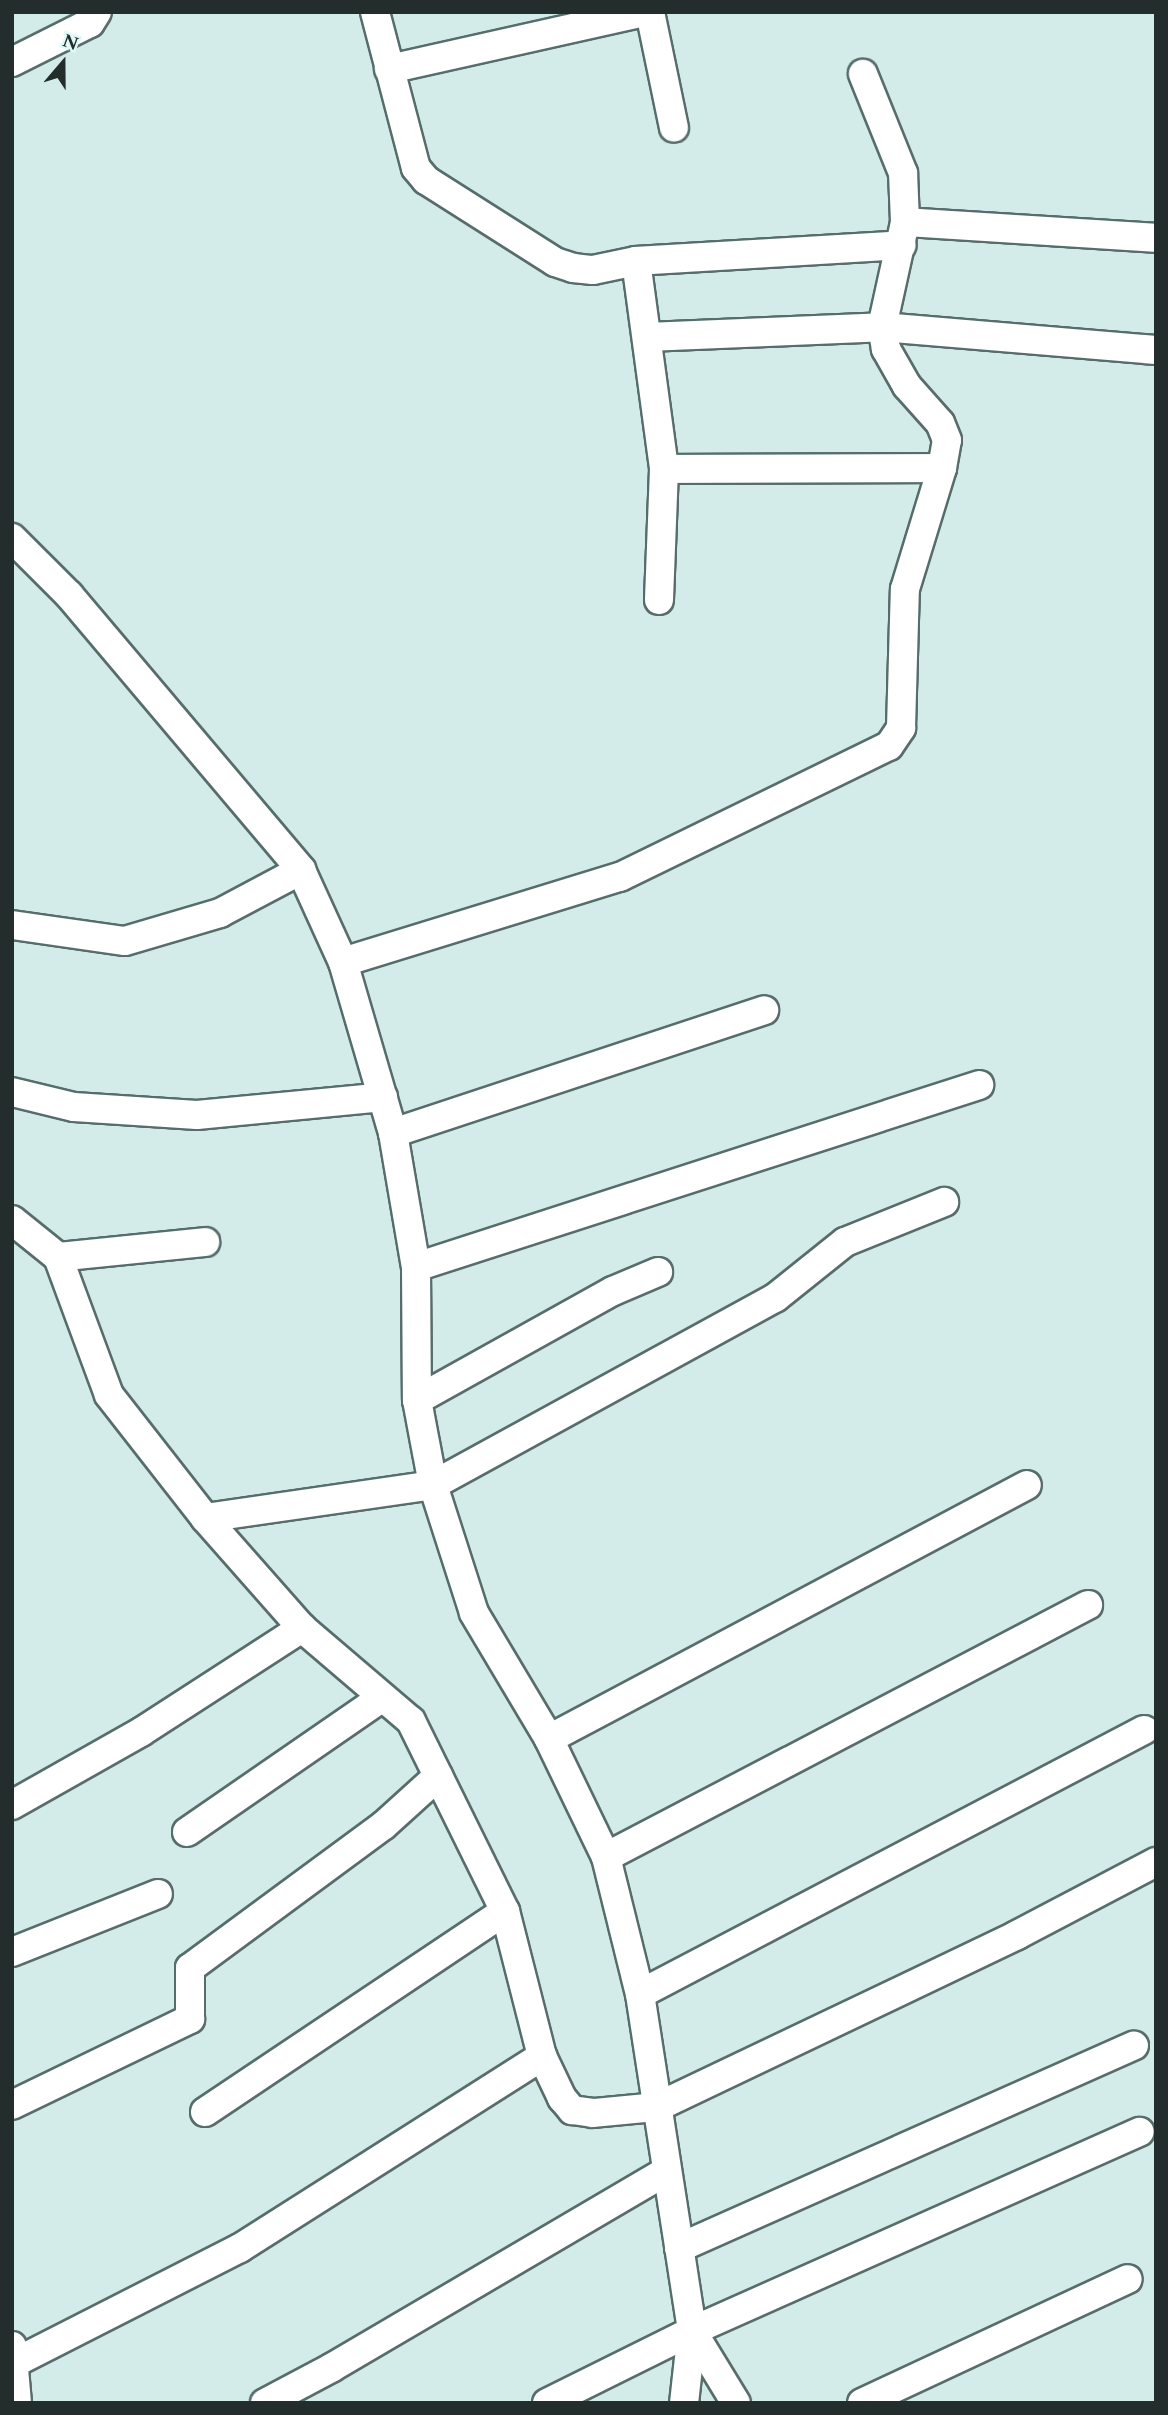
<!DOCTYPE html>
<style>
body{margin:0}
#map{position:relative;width:1168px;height:2415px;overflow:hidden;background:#d3ecea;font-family:Spectral,serif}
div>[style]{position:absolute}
.roads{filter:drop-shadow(2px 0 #576d6c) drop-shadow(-2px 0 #576d6c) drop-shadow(0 2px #576d6c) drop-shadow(0 -2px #576d6c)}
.minor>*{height:28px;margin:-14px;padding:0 14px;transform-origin:14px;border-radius:14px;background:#fff}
span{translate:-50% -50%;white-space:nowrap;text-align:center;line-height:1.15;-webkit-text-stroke:5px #e0f9f8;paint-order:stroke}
.frame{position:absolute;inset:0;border:14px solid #232d2c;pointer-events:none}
.north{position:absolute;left:28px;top:28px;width:70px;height:70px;-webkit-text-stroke:5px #e0f9f8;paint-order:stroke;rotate:20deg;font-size:19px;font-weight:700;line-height:28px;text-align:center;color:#232d2c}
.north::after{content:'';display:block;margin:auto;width:24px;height:32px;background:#232d2c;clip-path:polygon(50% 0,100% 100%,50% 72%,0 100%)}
</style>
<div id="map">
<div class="roads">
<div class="minor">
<div style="left:375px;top:12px;width:161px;rotate:75.3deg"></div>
<div style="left:416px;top:168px;width:16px;rotate:50deg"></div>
<div style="left:426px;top:180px;width:153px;rotate:32.4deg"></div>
<div style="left:555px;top:262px;width:19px;rotate:18deg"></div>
<div style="left:573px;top:268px;width:20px;rotate:6deg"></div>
<div style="left:593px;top:270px;width:44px;rotate:-11.8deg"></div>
<div style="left:636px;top:261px;width:266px;rotate:-3.4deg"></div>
<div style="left:650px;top:12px;width:118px;rotate:78.3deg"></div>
<div style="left:12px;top:62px;width:87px;rotate:-26.6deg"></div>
<div style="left:90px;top:23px;width:13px;rotate:-58deg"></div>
<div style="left:389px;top:69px;width:260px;rotate:-12.6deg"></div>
<div style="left:905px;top:222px;width:252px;rotate:3.6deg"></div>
<div style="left:636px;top:261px;width:210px;rotate:82.3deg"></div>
<div style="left:664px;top:469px;width:131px;rotate:92.2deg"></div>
<div style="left:647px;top:337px;width:235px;rotate:-2.4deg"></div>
<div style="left:882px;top:327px;width:275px;rotate:4.8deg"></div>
<div style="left:664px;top:469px;width:278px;rotate:-0.2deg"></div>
<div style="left:12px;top:538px;width:81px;rotate:45deg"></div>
<div style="left:69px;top:595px;width:360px;rotate:49.8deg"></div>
<div style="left:301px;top:870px;width:101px;rotate:65.5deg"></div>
<div style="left:343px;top:962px;width:178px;rotate:73.7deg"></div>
<div style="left:393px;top:1133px;width:136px;rotate:80.3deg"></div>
<div style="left:416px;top:1267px;width:133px;rotate:89.6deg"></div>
<div style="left:417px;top:1400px;width:86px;rotate:79.3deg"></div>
<div style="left:433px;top:1485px;width:134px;rotate:72.2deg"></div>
<div style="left:474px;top:1613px;width:147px;rotate:59.2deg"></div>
<div style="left:549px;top:1739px;width:131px;rotate:64.2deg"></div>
<div style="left:606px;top:1857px;width:141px;rotate:76.1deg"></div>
<div style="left:640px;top:1994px;width:341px;rotate:81.2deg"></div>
<div style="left:692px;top:2331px;width:72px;rotate:96.3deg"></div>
<div style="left:12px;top:925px;width:114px;rotate:8.1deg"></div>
<div style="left:125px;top:941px;width:99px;rotate:-16.4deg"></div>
<div style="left:220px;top:913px;width:92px;rotate:-28deg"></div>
<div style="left:343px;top:962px;width:290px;rotate:-17.1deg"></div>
<div style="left:620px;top:877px;width:299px;rotate:-26deg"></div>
<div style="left:889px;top:746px;width:22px;rotate:-56deg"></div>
<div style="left:901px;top:728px;width:139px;rotate:-88.4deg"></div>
<div style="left:905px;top:589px;width:127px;rotate:-73deg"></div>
<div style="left:942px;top:468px;width:28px;rotate:-80deg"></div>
<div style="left:947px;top:440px;width:18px;rotate:-112deg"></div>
<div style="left:940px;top:423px;width:50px;rotate:-131.7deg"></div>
<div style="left:907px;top:386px;width:43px;rotate:-119.6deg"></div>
<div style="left:886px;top:349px;width:22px;rotate:-100deg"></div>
<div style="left:882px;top:327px;width:107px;rotate:-77.6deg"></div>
<div style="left:905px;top:222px;width:49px;rotate:-92.3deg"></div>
<div style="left:903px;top:173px;width:107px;rotate:-112deg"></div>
<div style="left:12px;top:1092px;width:64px;rotate:13.6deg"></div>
<div style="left:74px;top:1107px;width:123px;rotate:3.7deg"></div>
<div style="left:197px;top:1115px;width:187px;rotate:-5.5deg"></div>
<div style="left:393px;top:1133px;width:391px;rotate:-18.3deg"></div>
<div style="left:12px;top:1220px;width:59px;rotate:38.8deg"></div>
<div style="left:58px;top:1257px;width:147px;rotate:69.7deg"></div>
<div style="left:109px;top:1395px;width:156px;rotate:52deg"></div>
<div style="left:205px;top:1518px;width:147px;rotate:48.6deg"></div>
<div style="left:302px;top:1628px;width:143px;rotate:40.5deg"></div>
<div style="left:411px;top:1721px;width:212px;rotate:63.7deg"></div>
<div style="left:505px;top:1911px;width:150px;rotate:75.7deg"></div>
<div style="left:542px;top:2056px;width:47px;rotate:64.5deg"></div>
<div style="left:562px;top:2098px;width:16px;rotate:50deg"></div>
<div style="left:572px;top:2110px;width:21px;rotate:8deg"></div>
<div style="left:593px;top:2113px;width:64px;rotate:-5.4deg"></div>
<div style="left:657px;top:2107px;width:399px;rotate:-25.5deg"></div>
<div style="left:1017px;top:1935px;width:157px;rotate:-27.7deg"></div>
<div style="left:58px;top:1257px;width:148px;rotate:-5.8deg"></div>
<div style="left:416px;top:1267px;width:592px;rotate:-17.91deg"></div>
<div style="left:417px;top:1400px;width:224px;rotate:-29.1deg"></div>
<div style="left:613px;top:1291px;width:49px;rotate:-22.9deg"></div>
<div style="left:205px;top:1518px;width:230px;rotate:-8.2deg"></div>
<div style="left:433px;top:1485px;width:390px;rotate:-28.7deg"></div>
<div style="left:775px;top:1298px;width:90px;rotate:-38.7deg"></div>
<div style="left:845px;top:1242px;width:107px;rotate:-22deg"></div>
<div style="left:549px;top:1739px;width:541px;rotate:-27.99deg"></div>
<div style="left:12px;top:1805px;width:148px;rotate:-29.5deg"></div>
<div style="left:141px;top:1732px;width:192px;rotate:-32.9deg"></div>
<div style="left:187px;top:1832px;width:236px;rotate:-34.6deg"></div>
<div style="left:606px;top:1857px;width:544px;rotate:-27.6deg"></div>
<div style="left:12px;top:1952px;width:157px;rotate:-21.7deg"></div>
<div style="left:640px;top:1994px;width:569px;rotate:-27.65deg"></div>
<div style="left:12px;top:2105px;width:198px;rotate:-25.8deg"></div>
<div style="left:190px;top:2019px;width:51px;rotate:-90deg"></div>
<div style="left:190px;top:1968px;width:241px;rotate:-36.4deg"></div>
<div style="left:384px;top:1825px;width:73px;rotate:-42.2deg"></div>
<div style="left:205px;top:2112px;width:361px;rotate:-33.8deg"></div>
<div style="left:679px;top:2248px;width:498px;rotate:-24deg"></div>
<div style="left:692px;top:2331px;width:84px;rotate:58.6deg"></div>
<div style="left:12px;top:2346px;width:57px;rotate:85deg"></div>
<div style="left:14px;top:2363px;width:254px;rotate:-27deg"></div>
<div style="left:240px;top:2248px;width:358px;rotate:-32.4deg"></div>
<div style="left:265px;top:2403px;width:75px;rotate:-27.9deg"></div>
<div style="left:331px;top:2368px;width:389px;rotate:-30.4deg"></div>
<div style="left:547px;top:2403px;width:162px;rotate:-26.4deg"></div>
<div style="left:692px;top:2331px;width:490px;rotate:-24deg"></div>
<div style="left:862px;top:2403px;width:293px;rotate:-25deg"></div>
</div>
</div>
<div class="frame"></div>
<div class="north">N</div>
</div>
